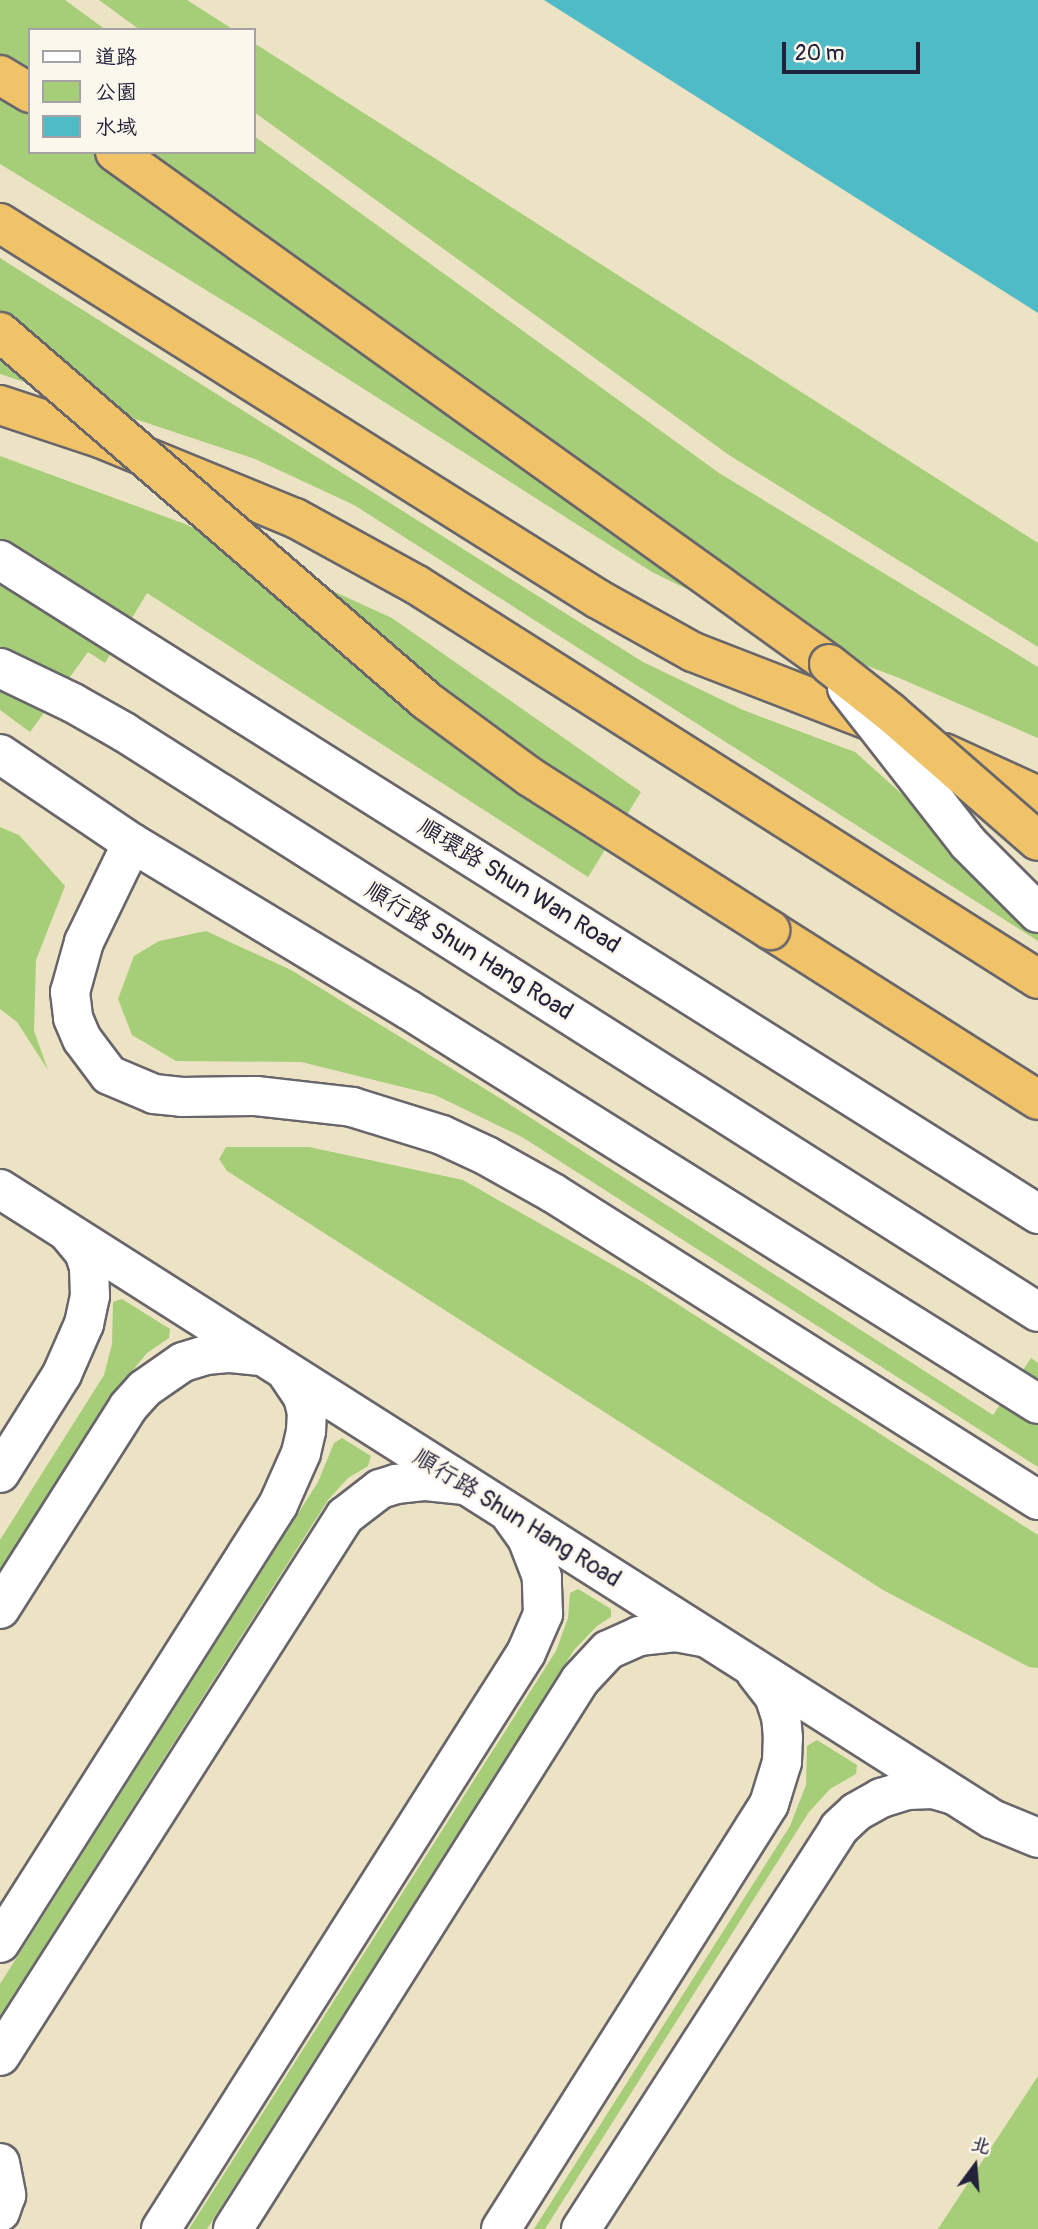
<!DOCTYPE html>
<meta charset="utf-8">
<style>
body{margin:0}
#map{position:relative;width:1038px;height:2229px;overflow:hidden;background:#ece3c4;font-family:Pangolin,"LXGW WenKai TC",sans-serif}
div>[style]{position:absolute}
.green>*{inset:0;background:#a6ce78}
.water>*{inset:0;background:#4ebbc7}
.roads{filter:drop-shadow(2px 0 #69666b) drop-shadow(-2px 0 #69666b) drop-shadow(0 2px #69666b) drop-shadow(0 -2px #69666b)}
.minor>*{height:38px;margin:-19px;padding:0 19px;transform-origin:19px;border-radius:19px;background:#fff}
.highway>*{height:38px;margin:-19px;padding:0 19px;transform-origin:19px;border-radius:19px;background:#f0c369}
.bridges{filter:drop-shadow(2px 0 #69666b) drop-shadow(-2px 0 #69666b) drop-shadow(0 2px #69666b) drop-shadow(0 -2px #69666b)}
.minor-bridge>*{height:38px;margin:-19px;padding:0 19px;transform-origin:19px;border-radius:19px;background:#fff}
.highway-bridge>*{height:38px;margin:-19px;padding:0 19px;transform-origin:19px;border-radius:19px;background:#f0c369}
span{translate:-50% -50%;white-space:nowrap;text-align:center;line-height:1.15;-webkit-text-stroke:5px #fbf7ec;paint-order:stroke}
.street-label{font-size:24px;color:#22223b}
.legend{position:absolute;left:28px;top:28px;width:228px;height:126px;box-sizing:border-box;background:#fbf7ec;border:2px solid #a4a2a5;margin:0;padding:9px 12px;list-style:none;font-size:21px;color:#22223b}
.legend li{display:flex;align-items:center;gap:14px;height:35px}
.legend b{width:35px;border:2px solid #a4a2a5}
.north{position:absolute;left:940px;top:2131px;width:70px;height:70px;-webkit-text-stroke:5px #fbf7ec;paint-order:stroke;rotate:16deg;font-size:19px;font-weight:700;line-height:28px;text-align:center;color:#22223b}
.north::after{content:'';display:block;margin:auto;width:24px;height:32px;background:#22223b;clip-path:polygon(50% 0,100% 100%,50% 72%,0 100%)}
.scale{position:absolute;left:782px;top:42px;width:138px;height:32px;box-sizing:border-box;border:4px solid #22223b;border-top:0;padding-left:9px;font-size:21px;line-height:24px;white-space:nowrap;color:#22223b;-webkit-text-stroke:5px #fbf7ec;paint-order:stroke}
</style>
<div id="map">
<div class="green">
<div style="clip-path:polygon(0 0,65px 0,106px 30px,30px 30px,30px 152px,254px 152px,254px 136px,719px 473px,1038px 667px,1038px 738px,899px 678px,765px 627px,652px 572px,255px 320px,0 164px)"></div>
<div style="clip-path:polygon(99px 0,187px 0,234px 30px,140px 30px)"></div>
<div style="clip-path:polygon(254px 43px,1038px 543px,1038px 647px,729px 455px,254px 112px)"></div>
<div style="clip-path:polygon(0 258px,643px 662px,743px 710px,855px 752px,970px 855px,1038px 923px,1038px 941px,354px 505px,255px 459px,0 374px)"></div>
<div style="clip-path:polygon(0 456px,185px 524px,392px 618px,641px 792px,588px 877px,147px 593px,105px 663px,88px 652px,30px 732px,0 710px)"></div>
<div style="clip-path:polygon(0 827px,19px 835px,65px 886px,36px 960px,34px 1031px,48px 1070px,17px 1022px,0 1009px)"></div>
<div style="clip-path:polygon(206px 931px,291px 970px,503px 1100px,993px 1415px,1031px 1358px,1038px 1363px,1038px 1467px,522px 1137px,435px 1095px,301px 1062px,176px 1061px,132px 1035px,118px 999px,134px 956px,159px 941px)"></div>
<div style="clip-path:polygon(226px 1147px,309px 1147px,463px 1180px,643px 1282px,1038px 1535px,1038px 1668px,1029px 1667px,883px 1590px,227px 1171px,219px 1159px)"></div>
<div style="clip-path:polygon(122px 1299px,170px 1329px,169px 1338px,147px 1353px,128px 1376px,0 1578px,0 1540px,104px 1375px,112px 1344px,113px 1302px)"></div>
<div style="clip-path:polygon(342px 1438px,371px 1456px,368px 1466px,348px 1478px,328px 1500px,0 2016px,0 1984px,318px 1482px,334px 1443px)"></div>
<div style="clip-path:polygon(578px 1589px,611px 1609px,611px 1617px,597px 1626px,574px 1650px,207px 2229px,189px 2229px,556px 1651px,568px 1618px,570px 1593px)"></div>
<div style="clip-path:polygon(817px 1740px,857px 1765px,856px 1774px,830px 1789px,809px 1812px,545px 2229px,534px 2229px,790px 1826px,806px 1785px,807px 1746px)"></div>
<div style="clip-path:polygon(1038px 2076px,1038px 2229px,938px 2229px)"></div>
</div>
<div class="water">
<div style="clip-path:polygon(544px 0,1038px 0,1038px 313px)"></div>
</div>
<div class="roads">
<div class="minor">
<div style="left:0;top:560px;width:1227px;rotate:32.21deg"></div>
<div style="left:0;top:668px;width:81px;rotate:25.6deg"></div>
<div style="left:73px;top:703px;width:59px;rotate:29.6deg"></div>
<div style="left:124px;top:732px;width:1082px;rotate:32.4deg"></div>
<div style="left:0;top:754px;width:159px;rotate:34deg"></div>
<div style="left:132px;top:843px;width:323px;rotate:31.1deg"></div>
<div style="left:409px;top:1010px;width:742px;rotate:32.06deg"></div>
<div style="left:132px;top:843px;width:110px;rotate:115.9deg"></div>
<div style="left:84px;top:942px;width:52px;rotate:105.6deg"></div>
<div style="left:70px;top:992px;width:26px;rotate:83deg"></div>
<div style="left:73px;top:1018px;width:23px;rotate:67deg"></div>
<div style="left:82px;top:1039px;width:45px;rotate:53.1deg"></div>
<div style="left:109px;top:1075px;width:49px;rotate:22.9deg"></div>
<div style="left:154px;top:1094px;width:28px;rotate:6deg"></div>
<div style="left:182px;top:1097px;width:74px;rotate:-0.8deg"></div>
<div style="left:256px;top:1096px;width:97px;rotate:6.5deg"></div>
<div style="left:352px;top:1107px;width:94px;rotate:17.3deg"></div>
<div style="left:442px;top:1135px;width:50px;rotate:25deg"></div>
<div style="left:487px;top:1156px;width:76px;rotate:29.3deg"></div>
<div style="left:553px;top:1193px;width:574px;rotate:32.33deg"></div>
<div style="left:0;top:1189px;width:1175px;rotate:32.42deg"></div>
<div style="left:992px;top:1819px;width:50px;rotate:22.4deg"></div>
<div style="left:0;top:1473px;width:117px;rotate:-57.9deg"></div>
<div style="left:62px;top:1374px;width:55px;rotate:-66.3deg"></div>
<div style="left:84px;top:1324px;width:29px;rotate:-78deg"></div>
<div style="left:90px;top:1296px;width:29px;rotate:-92deg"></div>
<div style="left:89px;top:1267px;width:16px;rotate:-108deg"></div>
<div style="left:84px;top:1252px;width:25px;rotate:-130deg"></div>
<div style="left:0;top:1609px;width:239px;rotate:-57.6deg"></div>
<div style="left:128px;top:1407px;width:24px;rotate:-48deg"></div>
<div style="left:144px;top:1389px;width:47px;rotate:-34.7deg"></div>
<div style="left:183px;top:1362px;width:24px;rotate:-17deg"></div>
<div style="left:206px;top:1355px;width:25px;rotate:-5deg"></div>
<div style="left:231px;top:1353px;width:30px;rotate:6deg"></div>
<div style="left:0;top:1943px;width:519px;rotate:-57.6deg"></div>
<div style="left:278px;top:1505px;width:57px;rotate:-66.1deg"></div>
<div style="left:301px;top:1453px;width:23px;rotate:-77deg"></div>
<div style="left:306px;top:1431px;width:18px;rotate:-87deg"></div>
<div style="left:307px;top:1413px;width:16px;rotate:-104deg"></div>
<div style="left:303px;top:1397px;width:32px;rotate:-124deg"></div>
<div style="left:0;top:2056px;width:641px;rotate:-57.43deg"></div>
<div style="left:345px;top:1516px;width:44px;rotate:-37.6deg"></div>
<div style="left:380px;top:1489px;width:17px;rotate:-17deg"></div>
<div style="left:396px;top:1484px;width:30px;rotate:-6deg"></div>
<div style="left:426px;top:1481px;width:36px;rotate:6deg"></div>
<div style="left:0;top:2163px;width:33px;rotate:79deg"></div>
<div style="left:6px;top:2195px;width:18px;rotate:109deg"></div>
<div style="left:161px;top:2229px;width:682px;rotate:-57.64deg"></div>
<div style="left:526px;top:1653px;width:43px;rotate:-66.4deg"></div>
<div style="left:543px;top:1614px;width:37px;rotate:-92deg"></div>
<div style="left:542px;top:1577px;width:42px;rotate:-111deg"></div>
<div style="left:527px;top:1538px;width:27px;rotate:-126deg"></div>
<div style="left:233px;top:2229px;width:649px;rotate:-57.7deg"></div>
<div style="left:580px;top:1680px;width:41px;rotate:-47deg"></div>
<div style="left:608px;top:1650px;width:34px;rotate:-24deg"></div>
<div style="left:639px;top:1636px;width:37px;rotate:-6deg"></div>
<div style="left:676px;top:1632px;width:26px;rotate:11deg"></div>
<div style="left:501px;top:2229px;width:502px;rotate:-57.76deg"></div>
<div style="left:769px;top:1804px;width:44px;rotate:-72.8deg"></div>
<div style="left:782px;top:1762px;width:24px;rotate:-88deg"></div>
<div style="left:783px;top:1738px;width:21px;rotate:-95deg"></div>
<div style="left:781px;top:1717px;width:22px;rotate:-108deg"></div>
<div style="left:774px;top:1696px;width:29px;rotate:-128deg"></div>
<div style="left:581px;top:2229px;width:477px;rotate:-57.2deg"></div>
<div style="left:839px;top:1828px;width:23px;rotate:-43deg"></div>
<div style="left:856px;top:1812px;width:29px;rotate:-29deg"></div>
<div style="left:881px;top:1798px;width:28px;rotate:-17deg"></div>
<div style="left:908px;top:1790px;width:25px;rotate:-2deg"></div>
<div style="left:933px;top:1789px;width:18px;rotate:16deg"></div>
</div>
<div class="highway">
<div style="left:0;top:75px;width:35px;rotate:31deg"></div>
<div style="left:115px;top:152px;width:879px;rotate:35.64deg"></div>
<div style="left:0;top:223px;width:706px;rotate:32.16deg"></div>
<div style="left:598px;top:599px;width:109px;rotate:29.2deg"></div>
<div style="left:693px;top:652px;width:207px;rotate:21.2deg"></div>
<div style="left:0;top:405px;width:108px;rotate:18.4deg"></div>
<div style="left:102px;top:439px;width:209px;rotate:22.3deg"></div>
<div style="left:295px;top:518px;width:139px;rotate:28.8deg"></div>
<div style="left:417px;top:585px;width:735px;rotate:32.39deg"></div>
<div style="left:944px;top:753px;width:103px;rotate:24.6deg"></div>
<div style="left:770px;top:930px;width:317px;rotate:32.4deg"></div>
</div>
</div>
<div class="bridges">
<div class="minor-bridge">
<div style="left:847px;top:688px;width:197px;rotate:52deg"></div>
<div style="left:968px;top:843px;width:99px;rotate:45deg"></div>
</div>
<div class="highway-bridge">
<div style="left:0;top:332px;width:564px;rotate:40.83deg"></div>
<div style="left:427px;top:701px;width:128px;rotate:36.4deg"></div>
<div style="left:530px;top:777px;width:285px;rotate:32.5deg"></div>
<div style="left:829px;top:664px;width:78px;rotate:38.2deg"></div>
<div style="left:890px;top:712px;width:196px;rotate:41.1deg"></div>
</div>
</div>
<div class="street-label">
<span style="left:519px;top:886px;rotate:32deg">順環路 Shun Wan Road</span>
<span style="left:469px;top:951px;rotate:32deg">順行路 Shun Hang Road</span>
<span style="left:517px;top:1518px;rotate:32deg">順行路 Shun Hang Road</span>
</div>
<ul class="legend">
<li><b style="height:9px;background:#fff"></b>道路</li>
<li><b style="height:19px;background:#a6ce78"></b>公園</li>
<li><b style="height:19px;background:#4ebbc7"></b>水域</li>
</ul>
<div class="north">北</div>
<div class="scale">20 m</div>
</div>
